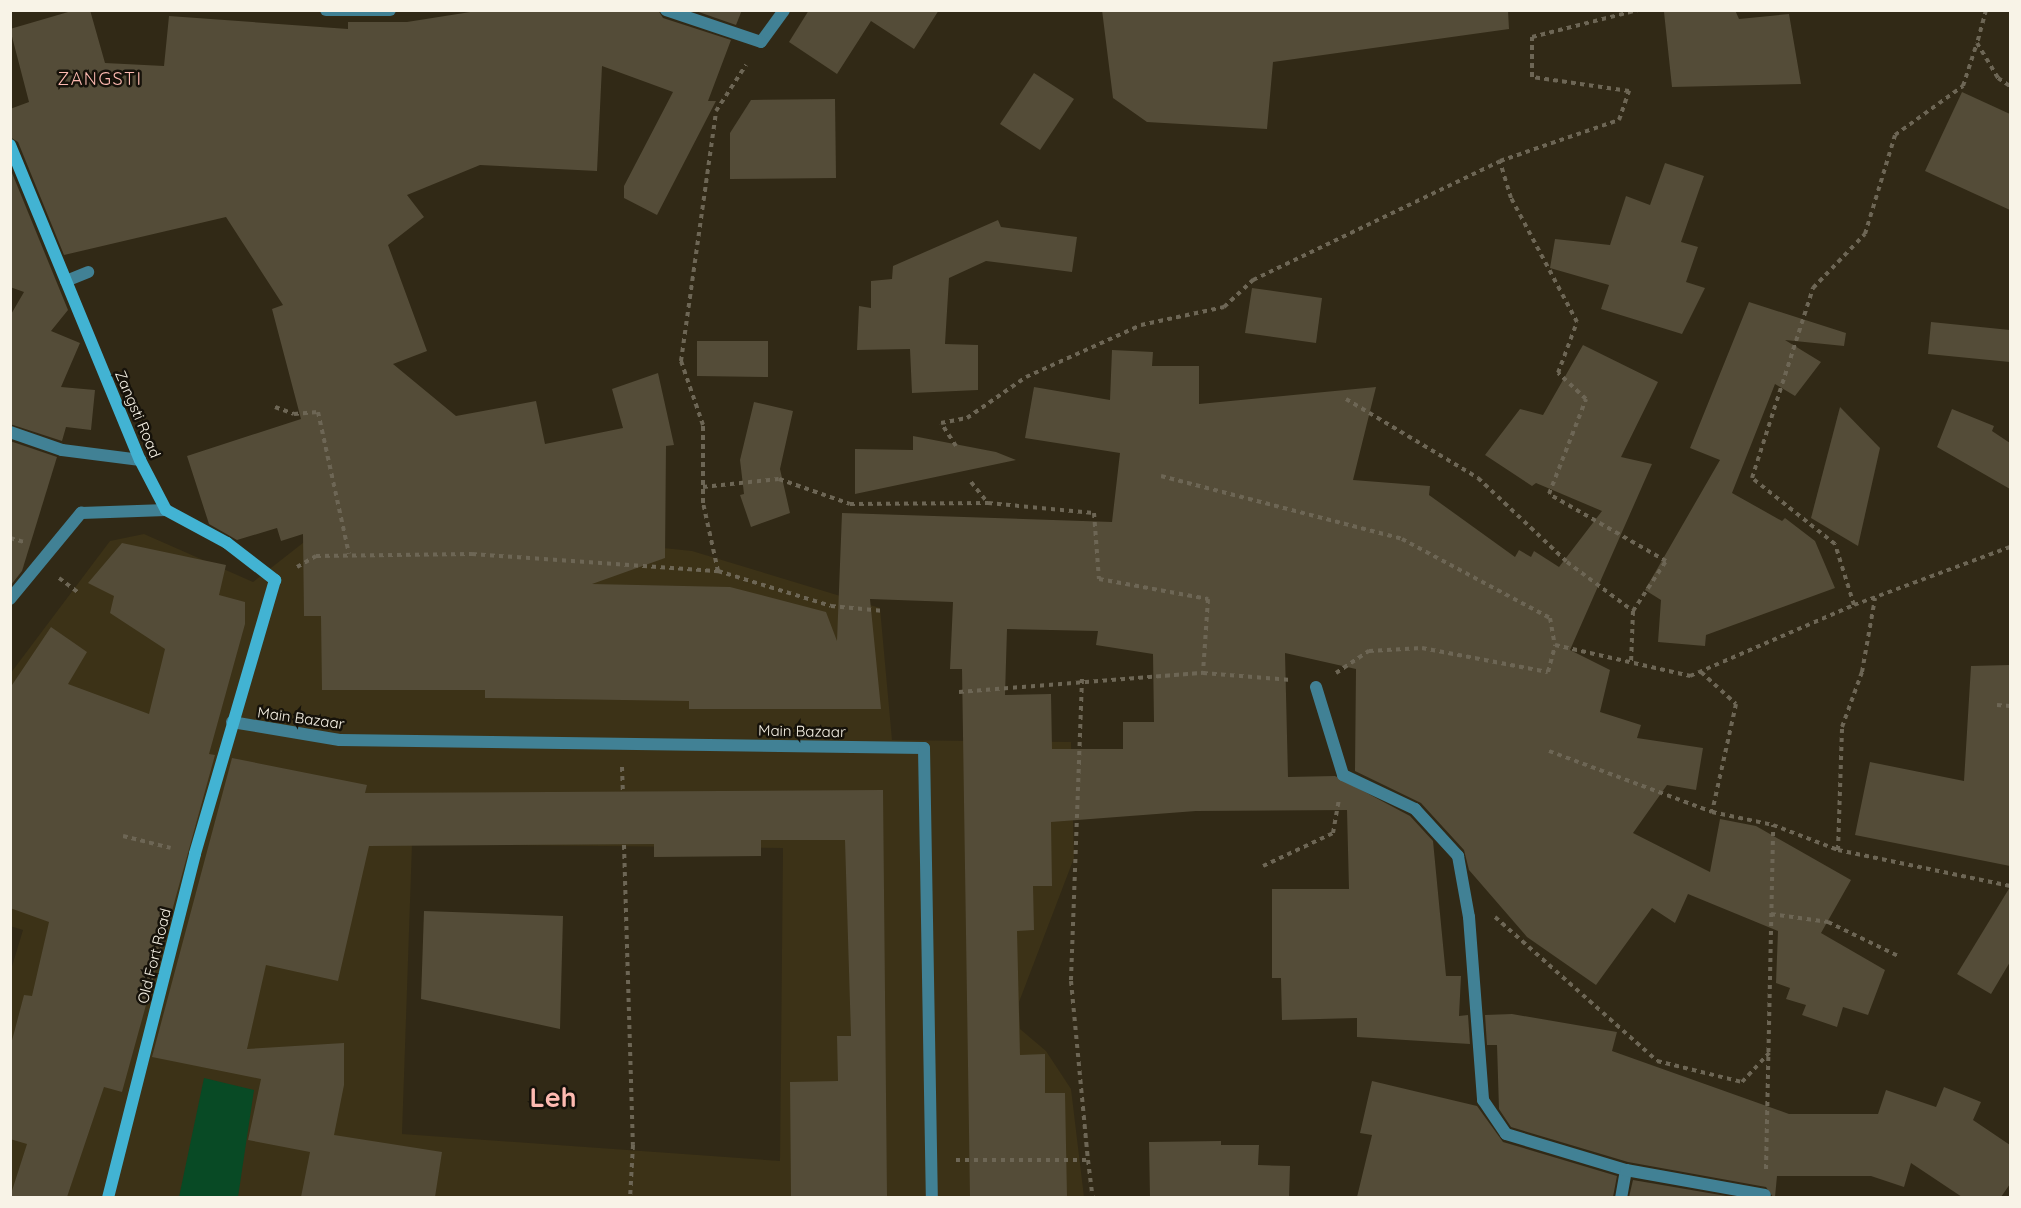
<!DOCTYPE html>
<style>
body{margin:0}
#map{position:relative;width:2021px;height:1208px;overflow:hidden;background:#312916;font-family:Quicksand,sans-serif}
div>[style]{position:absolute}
.built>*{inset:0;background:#3c3217}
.green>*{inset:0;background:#084a25}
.building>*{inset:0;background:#544c38}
.path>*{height:4px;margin-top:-2px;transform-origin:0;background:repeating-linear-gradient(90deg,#6d6655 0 4.5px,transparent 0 9px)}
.service>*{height:12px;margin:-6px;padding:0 6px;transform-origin:6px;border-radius:6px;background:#418195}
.pedestrian>*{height:12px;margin:-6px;padding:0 6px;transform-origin:6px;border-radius:6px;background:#418195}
.minor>*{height:12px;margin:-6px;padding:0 6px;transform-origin:6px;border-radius:6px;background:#418195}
.secondary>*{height:12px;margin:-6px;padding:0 6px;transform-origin:6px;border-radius:6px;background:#42b3d3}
span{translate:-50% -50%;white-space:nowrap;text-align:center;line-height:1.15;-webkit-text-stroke:5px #16120a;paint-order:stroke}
.street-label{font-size:15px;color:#f8f3e7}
.quarter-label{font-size:18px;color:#febab1;letter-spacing:1.5px}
.town-label{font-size:27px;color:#febab1;font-weight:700}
.frame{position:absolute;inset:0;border:12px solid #f8f3e7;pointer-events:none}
</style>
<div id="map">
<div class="built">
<div style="clip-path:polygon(evenodd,509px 532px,692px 551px,880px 608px,892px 740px,1071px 742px,1074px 858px,1019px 1002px,1020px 1029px,1046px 1051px,1071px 1089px,1084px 1197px,11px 1197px,10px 973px,23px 930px,10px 926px,10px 674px,110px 541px,144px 534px,253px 582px,308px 539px,509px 532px,412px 844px,783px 848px,780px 1161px,402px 1134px,412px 844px)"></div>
</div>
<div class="green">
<div style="clip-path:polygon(204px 1078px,254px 1090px,238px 1197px,179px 1197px)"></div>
</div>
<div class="building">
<div style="clip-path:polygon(evenodd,75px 10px,90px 10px,105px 63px,164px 66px,169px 16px,348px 29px,348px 22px,407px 22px,483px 10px,658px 10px,663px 18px,731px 40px,708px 101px,716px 101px,657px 215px,624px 198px,624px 186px,673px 92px,602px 66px,597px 171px,480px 165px,407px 195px,424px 217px,388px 245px,427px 351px,393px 364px,456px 416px,536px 401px,545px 444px,623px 428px,612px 389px,658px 373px,674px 445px,666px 446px,665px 558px,592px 584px,730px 587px,826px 612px,837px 641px,842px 513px,1112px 522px,1120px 453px,1025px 438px,1034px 387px,1110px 400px,1112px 350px,1153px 352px,1152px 366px,1199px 366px,1199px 404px,1376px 387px,1353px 480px,1430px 486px,1429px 495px,1515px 557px,1519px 550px,1531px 557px,1534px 551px,1559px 567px,1602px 511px,1536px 483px,1532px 486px,1485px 455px,1520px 409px,1543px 415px,1583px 345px,1658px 382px,1621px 457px,1652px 464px,1570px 650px,1610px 670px,1600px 712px,1641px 725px,1637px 738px,1703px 748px,1696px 790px,1667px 785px,1633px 833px,1710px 872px,1720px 819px,1756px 826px,1851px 880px,1821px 933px,1885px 970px,1868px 1015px,1843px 1007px,1837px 1027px,1802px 1015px,1806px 1005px,1786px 999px,1790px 988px,1776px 983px,1778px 931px,1688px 894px,1675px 923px,1652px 908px,1596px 985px,1527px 937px,1469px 870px,1464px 850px,1421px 803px,1355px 771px,1356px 669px,1285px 653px,1288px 777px,1335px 776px,1410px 816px,1433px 841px,1446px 976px,1461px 976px,1459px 1016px,1468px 1015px,1470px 1044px,1357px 1037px,1357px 1018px,1282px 1020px,1281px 978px,1272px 978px,1272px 889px,1349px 889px,1347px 810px,1196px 811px,1051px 822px,1052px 886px,1033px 886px,1034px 930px,1017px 931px,1020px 1055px,1045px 1054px,1045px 1093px,1065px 1093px,1067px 1197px,970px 1197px,962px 669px,950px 669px,953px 602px,870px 599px,881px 709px,689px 709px,689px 701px,485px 698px,485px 690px,322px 690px,321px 616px,304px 616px,303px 534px,281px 541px,277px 528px,237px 540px,209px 524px,187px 456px,301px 419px,272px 309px,283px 305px,226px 217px,64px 255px,18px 142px,10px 137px,10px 109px,29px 102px,10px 29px,75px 10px,1007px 629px,1098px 631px,1096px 645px,1153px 654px,1154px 722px,1123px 722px,1123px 749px,1052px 749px,1051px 694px,1005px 695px,1007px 629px)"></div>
<div style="clip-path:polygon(693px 10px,742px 10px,736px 25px)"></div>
<div style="clip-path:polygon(809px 10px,939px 10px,914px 49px,871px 21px,837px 74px,789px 42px)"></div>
<div style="clip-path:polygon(1102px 10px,1508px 10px,1509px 29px,1273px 62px,1267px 129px,1147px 122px,1113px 98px)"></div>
<div style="clip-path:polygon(1735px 10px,1739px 19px,1789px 14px,1801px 84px,1672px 87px,1664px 12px)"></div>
<div style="clip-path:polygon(1034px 73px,1074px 99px,1040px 150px,1000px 124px)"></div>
<div style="clip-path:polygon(1962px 92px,2010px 114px,2010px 210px,1925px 171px)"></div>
<div style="clip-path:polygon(835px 99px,836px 178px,730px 179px,730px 133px,751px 100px)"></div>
<div style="clip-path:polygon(1665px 163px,1704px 176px,1681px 242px,1698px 247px,1686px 282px,1705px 288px,1682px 334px,1601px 309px,1609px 285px,1550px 268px,1555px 239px,1610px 245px,1626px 196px,1650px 205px)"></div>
<div style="clip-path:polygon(10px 168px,68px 310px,51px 331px,80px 343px,61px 387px,95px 390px,91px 430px,66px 427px,62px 441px,10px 424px,10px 316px,24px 292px,10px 287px)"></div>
<div style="clip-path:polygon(998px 220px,1001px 227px,1077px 237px,1072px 272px,986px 261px,949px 278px,945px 344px,978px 345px,978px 390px,912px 393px,910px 349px,857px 350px,859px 306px,871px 308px,871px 281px,892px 279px,893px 266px)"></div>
<div style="clip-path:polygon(1252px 288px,1322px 298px,1316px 343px,1245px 333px)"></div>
<div style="clip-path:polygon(1749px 302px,1846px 333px,1844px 346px,1785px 340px,1821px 362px,1795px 396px,1775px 384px,1732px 493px,1782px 521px,1785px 518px,1815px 541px,1835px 588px,1706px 635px,1705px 646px,1658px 642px,1661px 600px,1645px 590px,1720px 460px,1690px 448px)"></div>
<div style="clip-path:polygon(1931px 322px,2010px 330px,2010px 362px,1928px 354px)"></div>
<div style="clip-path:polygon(697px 341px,768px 341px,768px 377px,697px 376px)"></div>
<div style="clip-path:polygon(754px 402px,793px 411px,780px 469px,790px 513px,751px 527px,740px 495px,744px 494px,740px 460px)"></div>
<div style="clip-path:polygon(1840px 407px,1880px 448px,1858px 546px,1811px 518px)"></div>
<div style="clip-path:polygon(1952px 409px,1994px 426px,1992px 431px,2010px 443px,2010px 489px,1937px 447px)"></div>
<div style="clip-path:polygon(913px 436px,996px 452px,1016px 460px,855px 494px,855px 449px,913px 450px)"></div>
<div style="clip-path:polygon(10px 441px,57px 457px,22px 571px,11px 585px)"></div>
<div style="clip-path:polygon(122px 543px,226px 565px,219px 595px,245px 602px,245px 624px,209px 754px,215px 755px,122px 1092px,104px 1087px,67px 1197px,10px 1197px,27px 1144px,10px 1139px,10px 1048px,24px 995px,32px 996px,49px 922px,10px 908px,10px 688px,51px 627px,87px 652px,68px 684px,149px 714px,165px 649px,110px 613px,114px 596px,88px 583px)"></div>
<div style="clip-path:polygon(2010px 665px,2010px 866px,1855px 835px,1870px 762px,1964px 781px,1971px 666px)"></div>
<div style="clip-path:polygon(232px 758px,367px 785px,365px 793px,883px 790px,887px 1197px,791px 1197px,790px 1082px,838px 1081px,837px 1036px,851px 1036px,845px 840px,761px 840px,761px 856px,654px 857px,654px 844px,369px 846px,338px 981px,266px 965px,247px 1049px,344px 1043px,344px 1085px,334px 1135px,442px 1152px,435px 1197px,301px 1197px,310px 1152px,248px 1140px,261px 1079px,152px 1057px)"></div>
<div style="clip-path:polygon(2010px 887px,2010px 962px,1991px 994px,1957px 974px)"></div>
<div style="clip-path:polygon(424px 911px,563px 916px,560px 1029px,421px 999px)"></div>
<div style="clip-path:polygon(1512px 1014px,1617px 1032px,1612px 1051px,1789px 1114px,1878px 1114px,1886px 1090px,1936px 1107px,1944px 1087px,1981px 1102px,1973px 1120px,2010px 1145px,2010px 1184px,2001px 1197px,1962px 1197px,1911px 1163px,1904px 1187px,1871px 1176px,1777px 1176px,1775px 1197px,1773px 1197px,1766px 1187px,1628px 1162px,1511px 1127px,1499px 1109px,1497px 1045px,1487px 1045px,1485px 1015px)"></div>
<div style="clip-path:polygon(1372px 1081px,1477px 1106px,1503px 1142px,1617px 1176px,1613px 1197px,1357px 1197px,1372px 1135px,1360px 1133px)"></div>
<div style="clip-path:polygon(1221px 1141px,1221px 1145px,1259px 1145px,1258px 1165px,1290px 1166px,1289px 1197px,1150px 1197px,1149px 1142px)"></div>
<div style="clip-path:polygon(1633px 1180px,1732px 1197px,1629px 1197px)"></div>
</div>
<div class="path">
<div style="left:1986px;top:10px;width:34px;rotate:105deg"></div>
<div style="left:1977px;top:43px;width:41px;rotate:59deg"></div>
<div style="left:1998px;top:78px;width:14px;rotate:34deg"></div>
<div style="left:1346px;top:399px;width:154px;rotate:30.9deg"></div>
<div style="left:1478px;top:478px;width:122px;rotate:43.3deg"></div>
<div style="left:1567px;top:562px;width:82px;rotate:36.6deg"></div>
<div style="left:1633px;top:611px;width:52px;rotate:92.2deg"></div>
<div style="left:275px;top:407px;width:20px;rotate:20deg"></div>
<div style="left:294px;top:414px;width:24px;rotate:-5deg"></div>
<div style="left:318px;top:412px;width:145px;rotate:77.7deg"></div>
<div style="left:956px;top:446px;width:27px;rotate:-123deg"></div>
<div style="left:941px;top:423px;width:26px;rotate:-11deg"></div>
<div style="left:967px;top:418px;width:72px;rotate:-34.8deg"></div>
<div style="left:1026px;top:377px;width:126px;rotate:-24.3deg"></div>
<div style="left:1141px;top:325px;width:85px;rotate:-12.2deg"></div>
<div style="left:1224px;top:307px;width:40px;rotate:-43deg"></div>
<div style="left:1253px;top:280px;width:274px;rotate:-25.7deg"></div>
<div style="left:1161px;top:476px;width:249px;rotate:14.6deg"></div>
<div style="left:1402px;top:539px;width:168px;rotate:28.1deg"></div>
<div style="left:1550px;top:618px;width:27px;rotate:80deg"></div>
<div style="left:971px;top:482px;width:27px;rotate:51deg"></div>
<div style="left:988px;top:503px;width:106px;rotate:5.4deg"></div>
<div style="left:1094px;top:513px;width:66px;rotate:85.7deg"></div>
<div style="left:1099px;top:579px;width:111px;rotate:10.4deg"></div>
<div style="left:1208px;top:599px;width:74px;rotate:93.9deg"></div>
<div style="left:703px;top:487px;width:76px;rotate:-6deg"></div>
<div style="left:779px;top:479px;width:75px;rotate:19.4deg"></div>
<div style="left:850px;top:504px;width:138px;rotate:-0.4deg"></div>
<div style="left:10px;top:538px;width:15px;rotate:16deg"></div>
<div style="left:297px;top:567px;width:22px;rotate:-30deg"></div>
<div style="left:316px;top:556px;width:156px;rotate:-0.7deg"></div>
<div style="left:472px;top:554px;width:247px;rotate:4deg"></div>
<div style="left:718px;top:571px;width:70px;rotate:-102.4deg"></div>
<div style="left:703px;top:503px;width:78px;rotate:-90deg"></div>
<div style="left:703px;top:425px;width:68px;rotate:-109deg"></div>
<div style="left:681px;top:361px;width:252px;rotate:-82deg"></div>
<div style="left:716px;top:111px;width:55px;rotate:-56.9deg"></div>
<div style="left:718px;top:571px;width:118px;rotate:17.2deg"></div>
<div style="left:831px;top:606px;width:53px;rotate:5.4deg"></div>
<div style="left:59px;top:578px;width:26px;rotate:37deg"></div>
<div style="left:1854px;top:605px;width:64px;rotate:-107.3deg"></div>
<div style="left:1835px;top:544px;width:106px;rotate:-141.5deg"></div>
<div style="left:1752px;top:478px;width:200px;rotate:-72.2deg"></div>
<div style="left:1813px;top:288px;width:75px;rotate:-46.1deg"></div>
<div style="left:1865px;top:234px;width:103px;rotate:-73.1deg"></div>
<div style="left:1895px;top:135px;width:84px;rotate:-35.8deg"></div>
<div style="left:1963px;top:86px;width:45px;rotate:-72deg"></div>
<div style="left:1633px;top:611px;width:60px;rotate:-56.6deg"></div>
<div style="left:1666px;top:561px;width:135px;rotate:-150.2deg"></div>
<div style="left:1549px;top:494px;width:102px;rotate:-68.7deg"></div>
<div style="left:1586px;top:399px;width:38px;rotate:-137deg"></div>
<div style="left:1558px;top:373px;width:54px;rotate:-69.6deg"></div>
<div style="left:1577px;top:322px;width:140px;rotate:-118deg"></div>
<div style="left:1511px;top:198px;width:39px;rotate:-107deg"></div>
<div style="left:1500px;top:161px;width:126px;rotate:-19deg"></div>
<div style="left:1619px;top:120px;width:31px;rotate:-71deg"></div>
<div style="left:1629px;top:91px;width:98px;rotate:-171.8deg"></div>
<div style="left:1532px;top:77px;width:40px;rotate:-90deg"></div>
<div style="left:1532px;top:37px;width:109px;rotate:-14.3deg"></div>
<div style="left:1701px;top:672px;width:47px;rotate:42.4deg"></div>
<div style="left:1736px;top:704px;width:111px;rotate:102.5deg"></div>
<div style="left:1336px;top:673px;width:40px;rotate:-34deg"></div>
<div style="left:1369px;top:651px;width:53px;rotate:-3.2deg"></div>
<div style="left:1422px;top:648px;width:128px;rotate:10.8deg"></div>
<div style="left:1548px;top:672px;width:28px;rotate:-75deg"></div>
<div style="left:1555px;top:645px;width:139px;rotate:12.9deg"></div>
<div style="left:1690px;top:676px;width:179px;rotate:-23.4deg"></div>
<div style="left:1854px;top:605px;width:166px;rotate:-20.4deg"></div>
<div style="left:1082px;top:679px;width:302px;rotate:92.1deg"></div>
<div style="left:1071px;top:981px;width:180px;rotate:84.6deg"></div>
<div style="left:959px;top:692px;width:245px;rotate:-4.5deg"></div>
<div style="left:1203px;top:673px;width:88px;rotate:4.5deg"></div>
<div style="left:1997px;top:705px;width:13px;rotate:4deg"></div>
<div style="left:1549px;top:751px;width:174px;rotate:20.5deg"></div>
<div style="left:1712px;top:812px;width:62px;rotate:12deg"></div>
<div style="left:1773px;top:825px;width:70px;rotate:21deg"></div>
<div style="left:1838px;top:850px;width:176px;rotate:11.8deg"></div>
<div style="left:622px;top:767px;width:24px;rotate:88deg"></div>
<div style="left:123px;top:836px;width:49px;rotate:14deg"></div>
<div style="left:624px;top:845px;width:300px;rotate:88.3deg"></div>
<div style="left:633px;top:1145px;width:53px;rotate:93.2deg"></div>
<div style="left:1838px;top:850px;width:123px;rotate:-88.1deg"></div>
<div style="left:1842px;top:727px;width:59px;rotate:-70deg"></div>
<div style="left:1862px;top:672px;width:75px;rotate:-80deg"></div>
<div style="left:1263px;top:866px;width:77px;rotate:-25.2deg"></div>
<div style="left:1333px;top:833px;width:34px;rotate:-80deg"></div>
<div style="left:1771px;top:914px;width:58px;rotate:8deg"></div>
<div style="left:1828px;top:922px;width:78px;rotate:25.9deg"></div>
<div style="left:1495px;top:917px;width:217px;rotate:41.6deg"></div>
<div style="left:1657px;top:1061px;width:88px;rotate:13.9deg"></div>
<div style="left:1742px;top:1082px;width:40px;rotate:-47deg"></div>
<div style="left:956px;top:1160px;width:132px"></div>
<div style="left:1088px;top:1160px;width:38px;rotate:83deg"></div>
<div style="left:1766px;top:1169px;width:344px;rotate:-88.8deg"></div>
</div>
<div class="service">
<div style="left:761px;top:42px;width:39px;rotate:-54deg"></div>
<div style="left:66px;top:281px;width:24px;rotate:-22deg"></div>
</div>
<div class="pedestrian">
<div style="left:232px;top:722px;width:109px;rotate:9.5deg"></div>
<div style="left:340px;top:740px;width:584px;rotate:0.78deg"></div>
<div style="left:924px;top:748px;width:450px;rotate:89deg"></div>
</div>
<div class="minor">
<div style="left:326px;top:10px;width:64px"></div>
<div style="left:666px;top:10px;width:100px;rotate:18.6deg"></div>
<div style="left:10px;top:432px;width:55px;rotate:19.1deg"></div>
<div style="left:62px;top:450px;width:79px;rotate:7.3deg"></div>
<div style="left:10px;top:599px;width:112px;rotate:-50.5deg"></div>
<div style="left:81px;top:513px;width:85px;rotate:-2deg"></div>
<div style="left:1316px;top:687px;width:92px;rotate:72.9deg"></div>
<div style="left:1343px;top:775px;width:80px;rotate:25.3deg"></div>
<div style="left:1415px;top:809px;width:64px;rotate:47.5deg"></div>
<div style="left:1458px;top:856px;width:62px;rotate:79.8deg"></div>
<div style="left:1469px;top:917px;width:184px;rotate:85.6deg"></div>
<div style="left:1483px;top:1100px;width:41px;rotate:55.9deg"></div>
<div style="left:1506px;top:1134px;width:125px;rotate:16.7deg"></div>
<div style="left:1626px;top:1170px;width:28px;rotate:100deg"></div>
<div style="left:1626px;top:1170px;width:141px;rotate:10.2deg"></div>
</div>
<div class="secondary">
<div style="left:10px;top:145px;width:341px;rotate:67.6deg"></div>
<div style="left:140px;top:460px;width:56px;rotate:62.5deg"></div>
<div style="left:166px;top:510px;width:69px;rotate:28.4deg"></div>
<div style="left:227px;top:543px;width:61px;rotate:37.6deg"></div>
<div style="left:275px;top:580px;width:285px;rotate:106.3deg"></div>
<div style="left:195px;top:854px;width:355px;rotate:104.2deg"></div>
</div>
<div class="street-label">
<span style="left:138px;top:414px;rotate:67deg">Zangsti Road</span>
<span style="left:301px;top:718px;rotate:8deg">Main Bazaar</span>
<span style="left:802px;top:731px;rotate:1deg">Main Bazaar</span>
<span style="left:154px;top:956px;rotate:-76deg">Old Fort Road</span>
</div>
<div class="quarter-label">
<span style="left:100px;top:79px">ZANGSTI</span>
</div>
<div class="town-label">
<span style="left:553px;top:1098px">Leh</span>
</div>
<div class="frame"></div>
</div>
